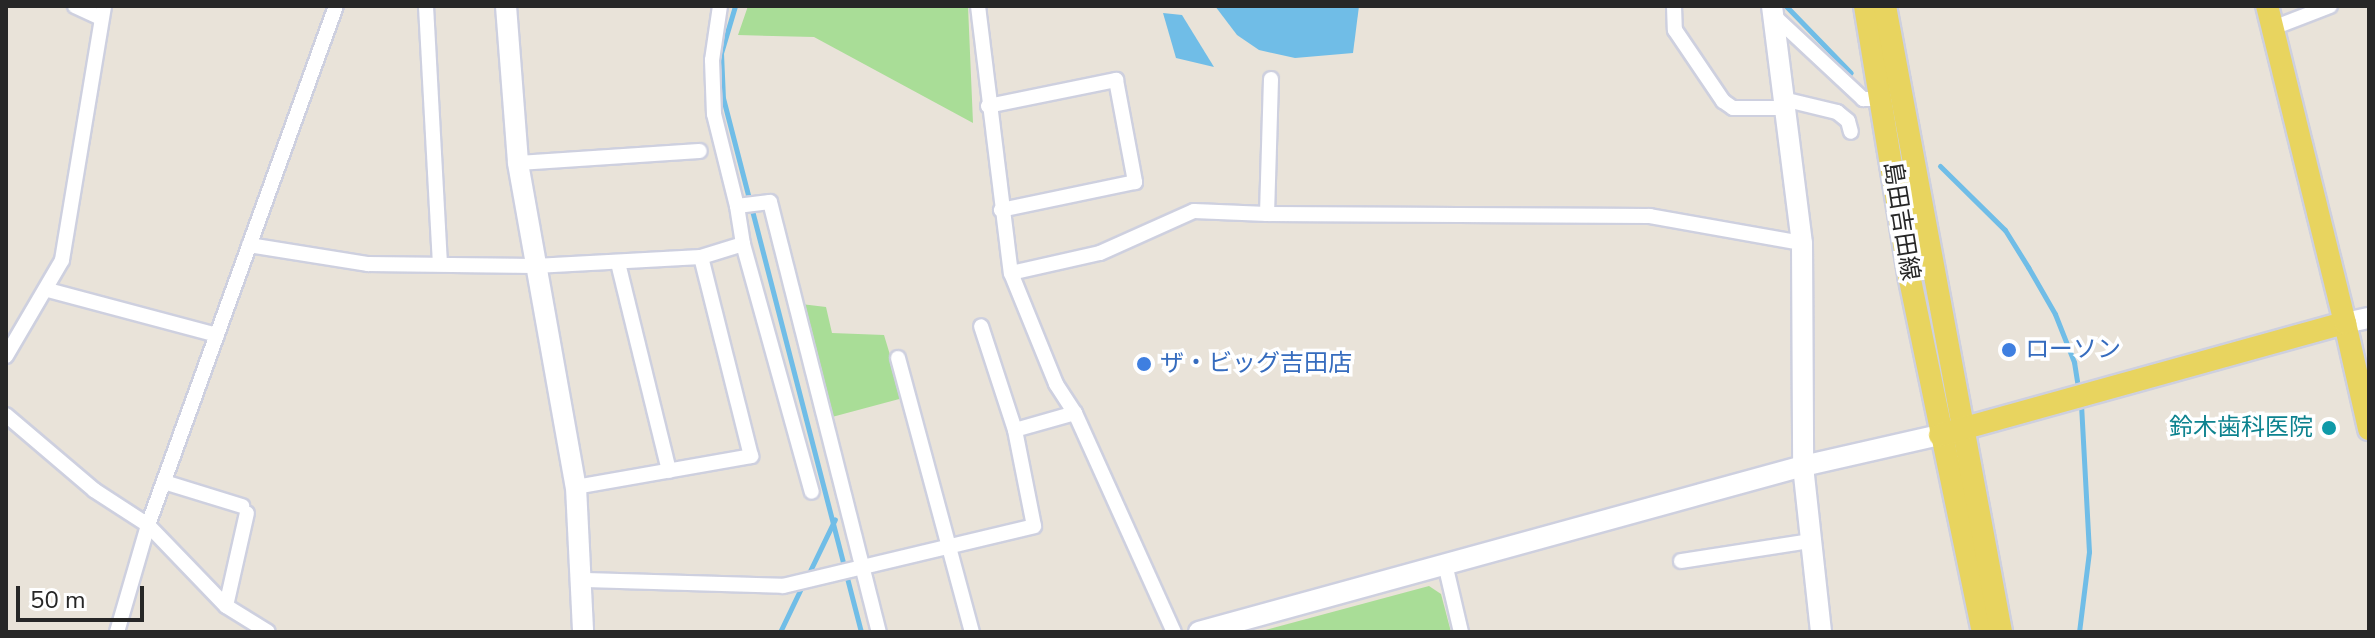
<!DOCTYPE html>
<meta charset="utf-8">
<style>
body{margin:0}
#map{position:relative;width:2375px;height:638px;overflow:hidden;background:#e9e3d9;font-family:"Nunito Sans","Noto Sans JP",sans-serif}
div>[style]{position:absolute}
.green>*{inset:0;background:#a9dd97}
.water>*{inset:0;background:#70bde7}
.stream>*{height:5px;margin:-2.5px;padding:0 2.5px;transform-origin:2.5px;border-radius:2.5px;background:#70bde7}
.roads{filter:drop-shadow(2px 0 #ced0df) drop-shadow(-2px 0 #ced0df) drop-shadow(0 2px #ced0df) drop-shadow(0 -2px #ced0df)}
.street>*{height:14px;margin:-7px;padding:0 7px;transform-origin:7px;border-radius:7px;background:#fff}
.secondary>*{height:20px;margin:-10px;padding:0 10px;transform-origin:10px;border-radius:10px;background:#fff}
.primary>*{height:22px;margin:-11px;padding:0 11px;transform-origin:11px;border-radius:11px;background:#e8d45f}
.dots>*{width:22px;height:22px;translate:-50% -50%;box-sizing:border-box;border:4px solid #fff;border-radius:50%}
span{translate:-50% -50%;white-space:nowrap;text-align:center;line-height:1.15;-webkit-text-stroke:7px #fff;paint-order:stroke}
.street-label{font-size:24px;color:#272727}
.shop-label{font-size:24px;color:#366cbe}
.left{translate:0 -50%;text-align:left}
.culture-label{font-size:24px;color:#0d838f}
.right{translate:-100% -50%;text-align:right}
.frame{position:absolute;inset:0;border:8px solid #272727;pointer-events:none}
.scale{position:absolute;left:16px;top:586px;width:128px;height:36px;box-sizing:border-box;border:4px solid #272727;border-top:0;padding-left:10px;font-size:24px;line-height:28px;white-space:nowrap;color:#272727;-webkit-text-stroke:6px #fff;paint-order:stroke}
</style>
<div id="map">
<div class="green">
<div style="clip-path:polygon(748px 6px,968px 6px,973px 123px,814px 37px,738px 35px)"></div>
<div style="clip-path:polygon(801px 304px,826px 307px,832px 333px,884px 335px,903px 398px,832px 417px)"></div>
<div style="clip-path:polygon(1429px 586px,1441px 594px,1451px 632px,1258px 632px)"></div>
</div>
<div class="water">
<div style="clip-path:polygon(1215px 6px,1359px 6px,1353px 53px,1295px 58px,1259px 50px,1237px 35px)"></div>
<div style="clip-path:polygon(1163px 13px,1182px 15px,1214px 67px,1176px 58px)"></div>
</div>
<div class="stream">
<div style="left:735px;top:6px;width:49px;rotate:106.6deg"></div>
<div style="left:721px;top:53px;width:45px;rotate:87.5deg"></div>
<div style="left:723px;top:98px;width:552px;rotate:75.51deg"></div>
<div style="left:1786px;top:6px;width:93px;rotate:45.9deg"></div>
<div style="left:1940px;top:166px;width:91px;rotate:44.6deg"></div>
<div style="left:2005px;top:230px;width:44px;rotate:58.1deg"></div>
<div style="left:2028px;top:267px;width:54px;rotate:60.1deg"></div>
<div style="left:2055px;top:314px;width:52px;rotate:68.4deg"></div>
<div style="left:2074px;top:362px;width:30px;rotate:81deg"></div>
<div style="left:807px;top:577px;width:64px;rotate:-64.2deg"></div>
<div style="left:780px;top:632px;width:51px;rotate:-64.4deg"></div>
<div style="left:2079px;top:632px;width:81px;rotate:-82.9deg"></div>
<div style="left:2089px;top:552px;width:150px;rotate:-93.1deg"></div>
</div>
<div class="roads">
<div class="street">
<div style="left:75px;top:6px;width:29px;rotate:25deg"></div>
<div style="left:426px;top:6px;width:258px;rotate:86.9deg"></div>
<div style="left:720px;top:6px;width:55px;rotate:98.4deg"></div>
<div style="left:712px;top:60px;width:54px;rotate:87.9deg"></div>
<div style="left:714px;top:114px;width:95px;rotate:76deg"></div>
<div style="left:978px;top:6px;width:269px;rotate:83deg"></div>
<div style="left:1011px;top:273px;width:120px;rotate:67.9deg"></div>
<div style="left:1056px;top:384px;width:35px;rotate:57deg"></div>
<div style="left:1075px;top:413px;width:62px;rotate:164.2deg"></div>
<div style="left:1674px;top:6px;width:24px;rotate:88deg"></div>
<div style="left:1675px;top:30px;width:86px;rotate:55.9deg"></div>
<div style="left:1723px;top:101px;width:12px;rotate:35deg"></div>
<div style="left:1733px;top:108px;width:51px"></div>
<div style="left:1772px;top:14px;width:125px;rotate:43deg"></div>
<div style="left:1863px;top:99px;width:18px"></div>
<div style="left:2273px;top:28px;width:61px;rotate:-21.1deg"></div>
<div style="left:1783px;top:99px;width:56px;rotate:13.5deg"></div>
<div style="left:1837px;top:112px;width:14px;rotate:39deg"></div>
<div style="left:1848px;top:121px;width:11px;rotate:75deg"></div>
<div style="left:988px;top:106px;width:131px;rotate:-11.5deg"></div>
<div style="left:1116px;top:80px;width:104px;rotate:79.4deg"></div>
<div style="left:1135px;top:182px;width:137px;rotate:168.2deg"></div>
<div style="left:518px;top:163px;width:182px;rotate:-3.8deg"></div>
<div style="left:1267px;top:214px;width:383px;rotate:0.3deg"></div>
<div style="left:1650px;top:216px;width:154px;rotate:10.1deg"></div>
<div style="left:743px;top:244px;width:38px;rotate:-99deg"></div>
<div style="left:737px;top:206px;width:33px;rotate:-7deg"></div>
<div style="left:770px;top:202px;width:444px;rotate:75.8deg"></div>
<div style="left:249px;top:245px;width:121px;rotate:9.1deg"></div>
<div style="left:368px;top:264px;width:167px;rotate:0.7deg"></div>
<div style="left:535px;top:266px;width:166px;rotate:-3.1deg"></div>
<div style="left:701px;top:257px;width:44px;rotate:-17.2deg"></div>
<div style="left:743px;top:244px;width:257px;rotate:74.5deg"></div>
<div style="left:618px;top:263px;width:214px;rotate:76.2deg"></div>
<div style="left:1011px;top:273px;width:91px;rotate:-12.7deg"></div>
<div style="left:1100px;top:253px;width:103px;rotate:-24.1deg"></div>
<div style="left:1194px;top:211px;width:73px;rotate:2.4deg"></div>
<div style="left:1267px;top:214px;width:135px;rotate:-88.3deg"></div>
<div style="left:48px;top:290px;width:175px;rotate:14.9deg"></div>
<div style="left:6px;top:356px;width:111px;rotate:-59.7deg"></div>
<div style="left:62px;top:260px;width:257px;rotate:-80.6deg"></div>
<div style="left:898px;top:358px;width:284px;rotate:74.9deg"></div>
<div style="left:1075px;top:413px;width:240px;rotate:65.7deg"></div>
<div style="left:6px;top:415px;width:116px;rotate:40.4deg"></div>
<div style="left:94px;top:490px;width:64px;rotate:32.9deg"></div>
<div style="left:148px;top:525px;width:112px;rotate:46.1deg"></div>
<div style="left:226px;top:606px;width:49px;rotate:31.8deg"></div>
<div style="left:164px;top:482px;width:82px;rotate:17.1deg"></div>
<div style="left:576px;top:487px;width:178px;rotate:-10deg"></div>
<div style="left:751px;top:456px;width:205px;rotate:-104.1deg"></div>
<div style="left:1681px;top:561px;width:131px;rotate:-8.8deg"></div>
<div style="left:1445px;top:564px;width:70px;rotate:76.8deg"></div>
<div style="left:584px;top:580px;width:199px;rotate:1.7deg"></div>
<div style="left:783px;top:586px;width:258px;rotate:-13.4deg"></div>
<div style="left:1034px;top:526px;width:98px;rotate:-101.2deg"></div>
<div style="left:1015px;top:430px;width:109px;rotate:-108.1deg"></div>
<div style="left:226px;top:606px;width:95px;rotate:-77.3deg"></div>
<div style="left:117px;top:632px;width:111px;rotate:-73.8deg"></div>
<div style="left:148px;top:525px;width:552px;rotate:-70.09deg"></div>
</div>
<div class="secondary">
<div style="left:506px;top:6px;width:157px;rotate:85.6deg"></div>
<div style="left:518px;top:163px;width:329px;rotate:79.9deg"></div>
<div style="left:576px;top:487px;width:145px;rotate:87.2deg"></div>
<div style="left:1772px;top:6px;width:239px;rotate:82.8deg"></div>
<div style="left:1802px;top:243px;width:223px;rotate:89.7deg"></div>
<div style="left:1803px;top:466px;width:167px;rotate:83.8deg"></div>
<div style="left:2345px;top:323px;width:25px;rotate:-12deg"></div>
<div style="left:1199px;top:632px;width:626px;rotate:-15.37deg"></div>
<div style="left:1803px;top:466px;width:140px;rotate:-12.8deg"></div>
</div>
<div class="primary">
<div style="left:1865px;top:6px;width:273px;rotate:80.7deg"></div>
<div style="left:1909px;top:275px;width:365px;rotate:78.3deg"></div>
<div style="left:1885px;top:6px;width:637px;rotate:79.5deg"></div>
<div style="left:2345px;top:323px;width:109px;rotate:77.2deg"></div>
<div style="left:1940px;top:435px;width:420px;rotate:-15.5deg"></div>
<div style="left:2345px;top:323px;width:326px;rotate:-103.8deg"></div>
</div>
</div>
<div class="dots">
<div style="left:2009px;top:350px;background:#3f7fe0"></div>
<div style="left:1144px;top:364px;background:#3f7fe0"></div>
<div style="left:2329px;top:428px;background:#0f9aa8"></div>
</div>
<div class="street-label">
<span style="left:1901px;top:221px;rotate:81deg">島田吉田線</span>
</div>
<div class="shop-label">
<span class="left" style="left:2025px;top:350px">ローソン</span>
<span class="left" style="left:1160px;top:364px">ザ・ビッグ吉田店</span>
</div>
<div class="culture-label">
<span class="right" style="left:2313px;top:428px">鈴木歯科医院</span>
</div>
<div class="frame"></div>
<div class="scale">50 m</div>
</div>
